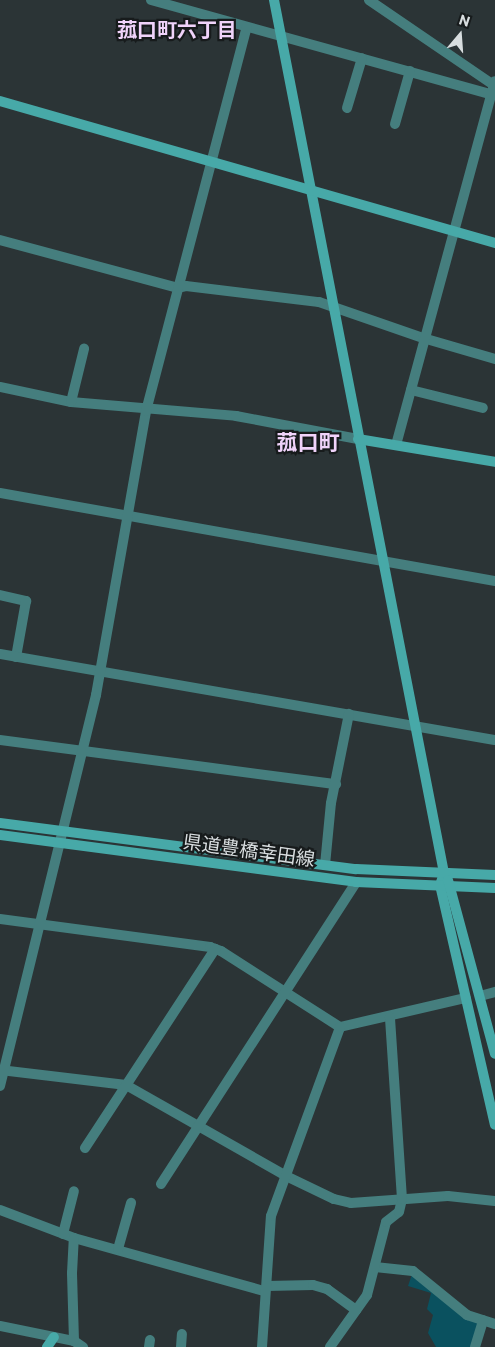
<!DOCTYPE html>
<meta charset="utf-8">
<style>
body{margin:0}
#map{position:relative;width:495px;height:1347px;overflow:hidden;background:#2b3436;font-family:Commissioner,"Noto Sans JP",sans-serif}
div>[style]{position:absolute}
.green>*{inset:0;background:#0a515f}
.street>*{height:10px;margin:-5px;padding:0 5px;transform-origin:5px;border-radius:5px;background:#457e7e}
.secondary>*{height:10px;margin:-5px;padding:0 5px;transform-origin:5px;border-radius:5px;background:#47a9a8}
span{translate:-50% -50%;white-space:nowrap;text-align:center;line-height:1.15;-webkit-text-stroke:4.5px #171b1c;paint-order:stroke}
.street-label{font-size:19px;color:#d8dddf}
.neighbourhood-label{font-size:20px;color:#f0d3fa;font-weight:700}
.quarter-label{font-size:21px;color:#f0d3fa;font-weight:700}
.north{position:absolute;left:435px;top:10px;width:50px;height:50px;-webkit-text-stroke:4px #171b1c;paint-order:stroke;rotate:18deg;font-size:14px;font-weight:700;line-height:20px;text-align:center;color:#d8dddf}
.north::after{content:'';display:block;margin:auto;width:18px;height:22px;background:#d8dddf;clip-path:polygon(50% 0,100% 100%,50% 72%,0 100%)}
</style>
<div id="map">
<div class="green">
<div style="clip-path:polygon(412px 1274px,477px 1322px,479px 1325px,472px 1347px,436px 1347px,428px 1333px,433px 1315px,427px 1309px,431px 1293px,408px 1286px)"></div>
</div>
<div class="street">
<div style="left:151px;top:0;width:352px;rotate:15.5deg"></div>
<div style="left:369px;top:0;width:153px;rotate:34.3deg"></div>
<div style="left:347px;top:108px;width:52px;rotate:-73.3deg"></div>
<div style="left:395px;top:124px;width:55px;rotate:-74.2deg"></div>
<div style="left:0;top:240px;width:184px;rotate:15.1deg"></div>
<div style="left:178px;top:288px;width:8px;rotate:-14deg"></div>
<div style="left:186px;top:286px;width:134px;rotate:6.9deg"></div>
<div style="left:319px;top:302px;width:110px;rotate:19.1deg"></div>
<div style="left:423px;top:338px;width:75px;rotate:16.3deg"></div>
<div style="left:0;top:387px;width:73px;rotate:11.9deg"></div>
<div style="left:71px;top:402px;width:166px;rotate:4.8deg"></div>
<div style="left:236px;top:416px;width:124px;rotate:10.7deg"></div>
<div style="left:411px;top:390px;width:74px;rotate:14deg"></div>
<div style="left:71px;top:402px;width:55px;rotate:-76.2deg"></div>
<div style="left:396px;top:445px;width:377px;rotate:-74.8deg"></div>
<div style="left:0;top:493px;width:503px;rotate:10.08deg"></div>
<div style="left:0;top:595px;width:27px;rotate:13deg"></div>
<div style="left:26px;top:601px;width:57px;rotate:100.1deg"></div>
<div style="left:0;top:654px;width:502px;rotate:9.86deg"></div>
<div style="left:0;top:740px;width:339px;rotate:7.5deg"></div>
<div style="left:325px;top:865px;width:62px;rotate:-84.5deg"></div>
<div style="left:331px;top:803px;width:91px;rotate:-78.6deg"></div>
<div style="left:0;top:919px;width:212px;rotate:7.6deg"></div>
<div style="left:210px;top:947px;width:12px;rotate:20deg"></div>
<div style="left:221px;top:951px;width:141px;rotate:32.6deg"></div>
<div style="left:340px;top:1027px;width:129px;rotate:-13deg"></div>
<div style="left:480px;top:996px;width:16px;rotate:-15deg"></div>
<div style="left:0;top:1070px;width:127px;rotate:6.8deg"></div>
<div style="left:126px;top:1085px;width:184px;rotate:29.6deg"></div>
<div style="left:286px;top:1176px;width:53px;rotate:25.6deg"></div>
<div style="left:334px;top:1199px;width:17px;rotate:13deg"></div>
<div style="left:351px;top:1203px;width:97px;rotate:-4.1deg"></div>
<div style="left:448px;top:1196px;width:47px;rotate:6.1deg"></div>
<div style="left:0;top:1086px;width:403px;rotate:-76.2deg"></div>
<div style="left:96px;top:695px;width:288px;rotate:-80deg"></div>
<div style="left:146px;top:411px;width:397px;rotate:-75.3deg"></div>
<div style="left:85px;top:1148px;width:238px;rotate:-56.8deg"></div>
<div style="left:161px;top:1184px;width:359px;rotate:-57.1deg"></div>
<div style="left:0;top:1210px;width:79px;rotate:20.7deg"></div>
<div style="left:74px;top:1238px;width:197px;rotate:15.6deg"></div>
<div style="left:63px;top:1234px;width:44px;rotate:-75.7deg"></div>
<div style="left:118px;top:1249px;width:48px;rotate:-74.2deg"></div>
<div style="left:375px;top:1267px;width:38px;rotate:6deg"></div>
<div style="left:413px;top:1271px;width:70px;rotate:39.2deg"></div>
<div style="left:467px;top:1315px;width:29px;rotate:18deg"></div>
<div style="left:267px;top:1286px;width:46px;rotate:-1.2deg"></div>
<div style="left:313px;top:1285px;width:15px;rotate:16deg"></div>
<div style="left:327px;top:1289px;width:36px;rotate:36deg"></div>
<div style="left:0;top:1326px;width:76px;rotate:11.5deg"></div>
<div style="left:74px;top:1341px;width:11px;rotate:34deg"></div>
<div style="left:74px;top:1341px;width:68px;rotate:-91.7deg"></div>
<div style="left:72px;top:1273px;width:35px;rotate:-87deg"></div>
<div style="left:149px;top:1347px;width:7px;rotate:-82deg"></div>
<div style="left:181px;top:1347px;width:13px;rotate:-86deg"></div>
<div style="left:262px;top:1347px;width:131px;rotate:-86.1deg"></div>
<div style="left:271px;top:1216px;width:201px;rotate:-69.9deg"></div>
<div style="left:330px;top:1347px;width:64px;rotate:-54.6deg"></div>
<div style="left:367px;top:1295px;width:75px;rotate:-75.4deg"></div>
<div style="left:386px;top:1222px;width:16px;rotate:-38deg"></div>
<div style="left:399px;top:1212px;width:13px;rotate:-77deg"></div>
<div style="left:402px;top:1199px;width:182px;rotate:-93.8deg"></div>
<div style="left:475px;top:1347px;width:28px;rotate:-73deg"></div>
</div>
<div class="secondary">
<div style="left:274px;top:0;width:889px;rotate:78.98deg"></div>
<div style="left:444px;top:873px;width:13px;rotate:108deg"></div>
<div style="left:440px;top:885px;width:246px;rotate:77.1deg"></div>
<div style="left:0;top:101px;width:515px;rotate:16.01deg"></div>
<div style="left:358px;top:439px;width:139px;rotate:9.5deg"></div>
<div style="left:0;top:823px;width:359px;rotate:7.4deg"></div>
<div style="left:356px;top:869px;width:139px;rotate:2.5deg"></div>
<div style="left:0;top:835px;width:359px;rotate:7.5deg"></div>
<div style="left:356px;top:882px;width:139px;rotate:2.5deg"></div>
<div style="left:448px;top:880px;width:180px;rotate:74.9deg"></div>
<div style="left:47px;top:1347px;width:12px;rotate:-55deg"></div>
</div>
<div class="street-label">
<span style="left:249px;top:850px;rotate:8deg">県道豊橋幸田線</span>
</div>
<div class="neighbourhood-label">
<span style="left:177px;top:29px">菰口町六丁目</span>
</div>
<div class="quarter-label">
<span style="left:308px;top:442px">菰口町</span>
</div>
<div class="north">N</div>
</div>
